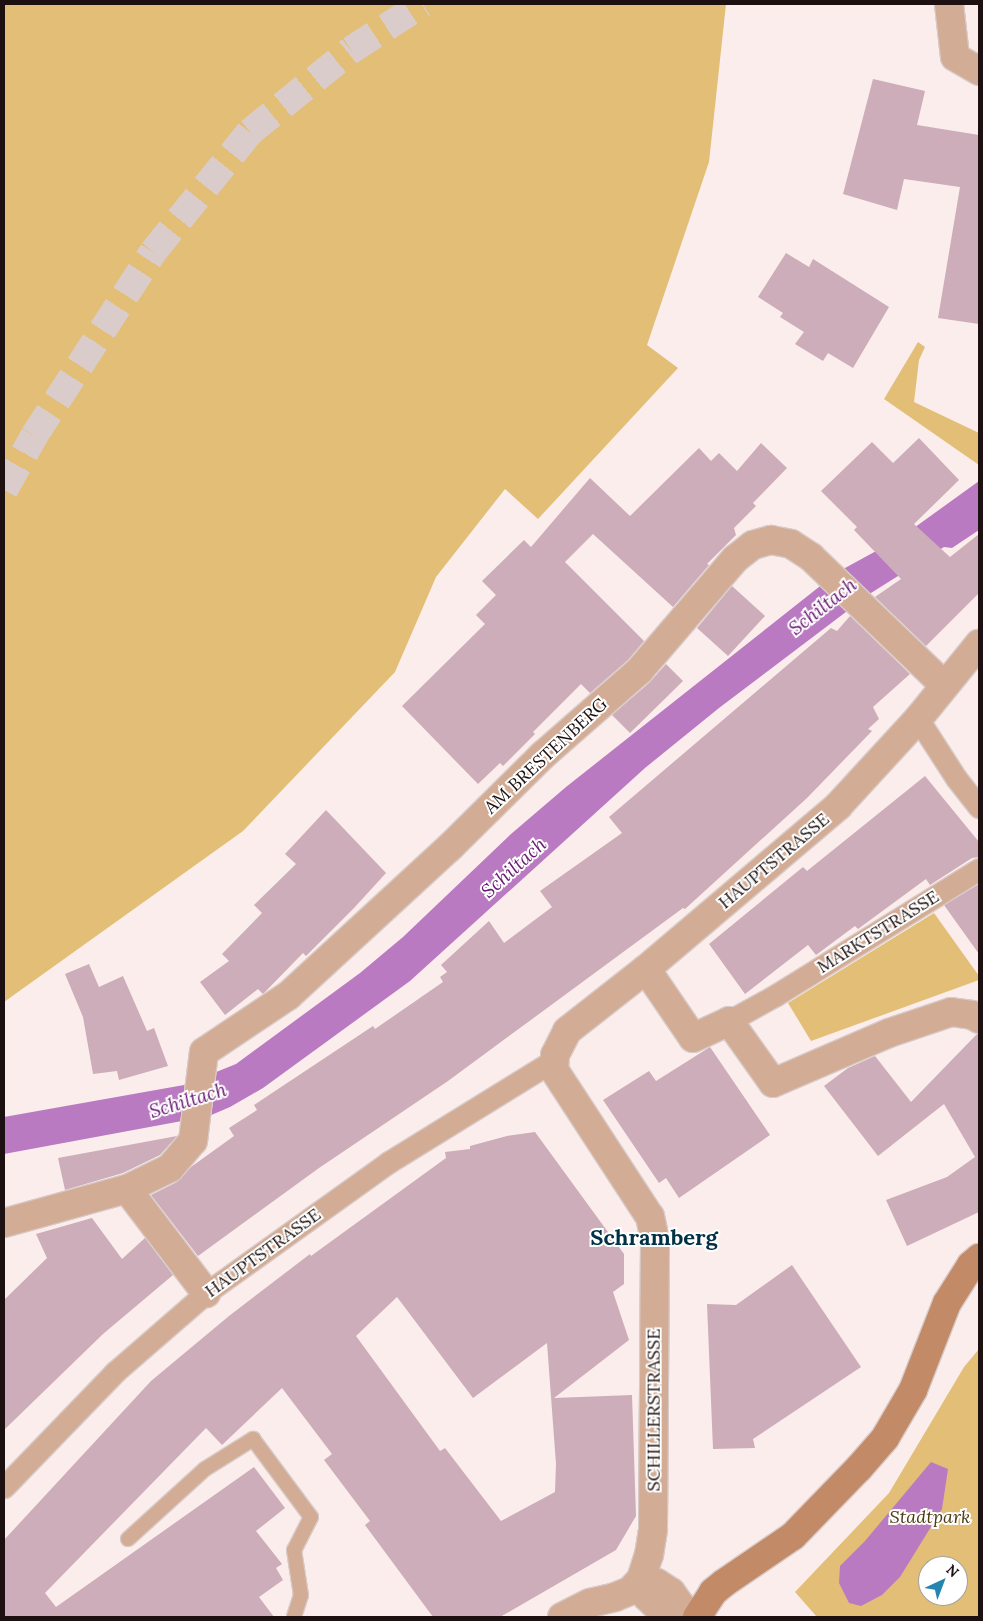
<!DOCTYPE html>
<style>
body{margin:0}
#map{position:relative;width:983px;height:1621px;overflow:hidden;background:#fbedeb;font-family:Lora,serif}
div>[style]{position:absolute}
.green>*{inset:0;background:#e2be76}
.water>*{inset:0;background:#ba7ac2}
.building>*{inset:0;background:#ccadb9}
.secondary-tunnel>*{height:28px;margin-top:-14px;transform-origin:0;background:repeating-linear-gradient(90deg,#daccca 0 28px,transparent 0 42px)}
.roads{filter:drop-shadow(1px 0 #d7cac8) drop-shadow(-1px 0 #d7cac8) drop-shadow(0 1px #d7cac8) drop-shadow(0 -1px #d7cac8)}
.service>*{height:14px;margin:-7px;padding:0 7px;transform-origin:7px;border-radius:7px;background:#d3ac95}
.pedestrian>*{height:21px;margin:-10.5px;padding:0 10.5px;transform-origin:10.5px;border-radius:10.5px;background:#d3ac95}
.minor>*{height:28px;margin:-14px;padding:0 14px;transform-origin:14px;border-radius:14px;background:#d3ac95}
.secondary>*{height:28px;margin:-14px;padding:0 14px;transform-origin:14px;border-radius:14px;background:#c28a67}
span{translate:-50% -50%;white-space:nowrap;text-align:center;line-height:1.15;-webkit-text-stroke:4px #fff;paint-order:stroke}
.street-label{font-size:18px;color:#1c1110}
.park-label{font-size:18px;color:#4d3a11;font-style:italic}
.water-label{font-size:19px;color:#681972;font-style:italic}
.district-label{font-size:22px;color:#013145;font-weight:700}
.frame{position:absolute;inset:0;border:5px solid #1c1110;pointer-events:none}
.north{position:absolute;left:918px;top:1556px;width:50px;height:50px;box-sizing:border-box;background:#fff;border:1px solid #a4a09f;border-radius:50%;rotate:43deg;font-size:14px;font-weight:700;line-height:20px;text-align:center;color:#1c1110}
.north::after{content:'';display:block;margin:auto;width:18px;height:22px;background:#2585b1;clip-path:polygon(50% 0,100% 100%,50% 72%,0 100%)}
</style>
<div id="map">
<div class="green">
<div style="clip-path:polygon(4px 4px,726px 4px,709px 162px,647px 345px,678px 368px,538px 519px,505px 489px,436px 577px,395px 672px,243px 831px,4px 1002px)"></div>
<div style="clip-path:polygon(918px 342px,925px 347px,919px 360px,914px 402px,979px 433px,979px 465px,884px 399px)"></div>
<div style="clip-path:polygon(934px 913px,979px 976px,979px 980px,811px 1041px,788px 1003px)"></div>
<div style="clip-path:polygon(evenodd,979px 1349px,979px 1617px,817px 1617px,795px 1592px,889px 1493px,964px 1367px,979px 1349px,928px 1566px,958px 1566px,958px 1596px,928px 1596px,928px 1566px)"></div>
</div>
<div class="water">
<div style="clip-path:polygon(979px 481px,979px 530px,952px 548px,944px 547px,871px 593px,719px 708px,645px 768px,410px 981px,263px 1088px,230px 1107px,209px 1116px,4px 1154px,4px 1117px,184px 1085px,236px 1064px,360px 973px,403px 937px,511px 834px,566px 787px,824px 583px,845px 568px,900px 538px)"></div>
<div style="clip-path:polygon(931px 1462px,948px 1469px,942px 1509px,900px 1577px,882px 1595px,861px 1606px,849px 1603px,839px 1583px,840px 1566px,865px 1541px)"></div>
</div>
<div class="building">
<div style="clip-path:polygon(873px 79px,925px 91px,917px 125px,979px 135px,979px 324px,938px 318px,960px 187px,904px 179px,897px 210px,843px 194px)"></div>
<div style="clip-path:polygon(786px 253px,809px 267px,813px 259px,889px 307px,853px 368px,828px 353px,823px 361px,795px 344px,804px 332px,780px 317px,783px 313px,758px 297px)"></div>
<div style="clip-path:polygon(919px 438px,959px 480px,914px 524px,950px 557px,979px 534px,979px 593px,926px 646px,875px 597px,901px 579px,854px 530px,857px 527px,821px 491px,872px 442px,893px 463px)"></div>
<div style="clip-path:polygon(761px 443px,787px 468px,753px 503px,756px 506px,734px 528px,736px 535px,707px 564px,709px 565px,673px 607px,593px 534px,565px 562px,644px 641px,628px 660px,590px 693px,581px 684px,533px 732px,535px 734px,503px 766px,500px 763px,478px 784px,402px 706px,485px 624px,476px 615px,496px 595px,482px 581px,524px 540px,531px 547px,590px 478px,630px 516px,699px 448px,711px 461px,719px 453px,737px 471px)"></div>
<div style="clip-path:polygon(732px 586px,765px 616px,728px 656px,697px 628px)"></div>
<div style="clip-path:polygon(850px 616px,910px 674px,873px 707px,879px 719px,868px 729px,872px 731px,807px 798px,685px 909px,683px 908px,448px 1081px,319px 1168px,198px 1256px,151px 1195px,177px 1182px,191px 1167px,234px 1136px,229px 1128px,257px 1110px,254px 1105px,373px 1026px,375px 1029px,443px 982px,440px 977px,447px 972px,441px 965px,489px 921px,504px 943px,552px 907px,540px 891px,622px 833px,609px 817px,831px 628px,837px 631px)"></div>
<div style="clip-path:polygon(666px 664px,683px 681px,630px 733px,612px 715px,649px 683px)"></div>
<div style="clip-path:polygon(925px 776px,979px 842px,979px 857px,972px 858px,930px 885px,926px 879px,858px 929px,855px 926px,816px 955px,808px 945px,745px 994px,709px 944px,803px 867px,807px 871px)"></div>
<div style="clip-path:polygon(326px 810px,386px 873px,354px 908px,306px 956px,303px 953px,265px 992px,263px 994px,258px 989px,225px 1015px,200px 982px,229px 961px,222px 954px,262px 913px,254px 905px,296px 864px,285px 854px)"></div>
<div style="clip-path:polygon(979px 884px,979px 954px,944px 905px)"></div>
<div style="clip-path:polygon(89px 964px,99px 987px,123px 976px,147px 1031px,154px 1028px,168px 1066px,119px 1080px,117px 1071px,93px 1074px,83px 1017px,65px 974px)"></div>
<div style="clip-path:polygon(977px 1034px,979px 1035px,979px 1212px,907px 1246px,886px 1200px,947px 1177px,975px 1157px,944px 1104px,878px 1156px,824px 1086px,848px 1068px,875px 1056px,911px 1102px)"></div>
<div style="clip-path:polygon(710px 1047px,770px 1135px,679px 1198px,666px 1178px,659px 1183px,603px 1100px,649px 1071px,656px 1081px)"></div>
<div style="clip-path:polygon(evenodd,535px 1132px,624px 1254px,624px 1284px,613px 1292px,629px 1340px,554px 1398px,632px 1395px,636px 1516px,616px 1550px,500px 1617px,433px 1617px,365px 1525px,370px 1521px,324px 1460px,332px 1454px,282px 1388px,222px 1445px,206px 1428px,45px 1593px,56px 1607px,254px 1467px,285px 1508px,256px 1531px,282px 1564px,276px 1568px,283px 1580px,259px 1597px,274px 1617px,4px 1617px,4px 1540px,151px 1381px,229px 1316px,310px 1254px,311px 1256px,446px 1158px,445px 1152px,470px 1149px,470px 1146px,507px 1136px,535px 1132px,397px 1297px,473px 1398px,547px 1343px,556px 1464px,555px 1492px,501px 1521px,445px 1448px,440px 1451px,356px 1336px,397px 1297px)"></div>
<div style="clip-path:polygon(177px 1136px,160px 1155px,123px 1173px,65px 1190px,58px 1158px)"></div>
<div style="clip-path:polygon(92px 1218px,122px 1259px,145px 1238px,173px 1275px,103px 1334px,4px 1430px,4px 1300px,47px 1258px,36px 1234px)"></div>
<div style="clip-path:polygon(792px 1265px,861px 1367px,753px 1439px,755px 1448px,713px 1449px,707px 1304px,736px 1305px)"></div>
</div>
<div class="secondary-tunnel">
<div style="left:4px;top:490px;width:62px;rotate:-60.9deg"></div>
<div style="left:34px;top:436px;width:219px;rotate:-57.1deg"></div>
<div style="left:153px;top:252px;width:154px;rotate:-51.1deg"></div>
<div style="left:250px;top:132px;width:130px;rotate:-39.1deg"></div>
<div style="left:351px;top:50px;width:85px;rotate:-32.9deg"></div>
</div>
<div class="roads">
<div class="service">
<div style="left:128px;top:1539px;width:104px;rotate:-42.3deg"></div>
<div style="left:205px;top:1469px;width:57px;rotate:-32deg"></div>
<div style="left:253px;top:1439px;width:97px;rotate:53.4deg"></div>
<div style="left:311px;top:1517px;width:37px;rotate:117deg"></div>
<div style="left:294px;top:1550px;width:46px;rotate:81.2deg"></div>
<div style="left:301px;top:1595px;width:23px;rotate:108deg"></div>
</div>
<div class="pedestrian">
<div style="left:918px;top:719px;width:70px;rotate:57.2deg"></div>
<div style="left:956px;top:778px;width:37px;rotate:52deg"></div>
<div style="left:729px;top:1021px;width:54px;rotate:-29deg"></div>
<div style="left:776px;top:995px;width:239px;rotate:-31.8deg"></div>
<div style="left:4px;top:1487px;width:160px;rotate:-46deg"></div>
<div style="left:115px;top:1372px;width:121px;rotate:-41deg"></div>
<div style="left:206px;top:1293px;width:225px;rotate:-35.6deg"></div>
<div style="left:389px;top:1162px;width:194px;rotate:-31.7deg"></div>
</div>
<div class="minor">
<div style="left:949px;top:4px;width:53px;rotate:83.5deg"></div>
<div style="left:955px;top:57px;width:28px;rotate:30deg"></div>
<div style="left:646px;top:969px;width:83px;rotate:55.7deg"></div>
<div style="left:693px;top:1038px;width:40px;rotate:-25deg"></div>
<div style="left:729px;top:1021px;width:76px;rotate:54.6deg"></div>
<div style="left:773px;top:1083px;width:126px;rotate:-23.3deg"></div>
<div style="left:889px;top:1033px;width:65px;rotate:-18.7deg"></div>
<div style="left:951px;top:1012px;width:21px;rotate:8deg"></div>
<div style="left:972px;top:1015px;width:8px;rotate:30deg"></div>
<div style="left:127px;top:1189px;width:131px;rotate:52.8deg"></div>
<div style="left:4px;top:1223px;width:128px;rotate:-15.5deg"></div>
<div style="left:127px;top:1189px;width:48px;rotate:-26deg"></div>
<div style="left:170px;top:1168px;width:35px;rotate:-50deg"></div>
<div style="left:193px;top:1141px;width:90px;rotate:-83deg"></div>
<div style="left:204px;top:1052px;width:102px;rotate:-33.8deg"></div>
<div style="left:289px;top:995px;width:219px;rotate:-42.6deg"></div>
<div style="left:450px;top:847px;width:131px;rotate:-44.7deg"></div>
<div style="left:543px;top:755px;width:128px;rotate:-41.2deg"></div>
<div style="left:639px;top:671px;width:148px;rotate:-49.4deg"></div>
<div style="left:735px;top:559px;width:23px;rotate:-38deg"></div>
<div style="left:753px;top:545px;width:19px;rotate:-16deg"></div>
<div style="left:771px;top:540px;width:20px;rotate:11deg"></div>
<div style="left:791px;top:544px;width:24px;rotate:33deg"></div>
<div style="left:811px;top:557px;width:185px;rotate:43.9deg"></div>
<div style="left:641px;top:1579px;width:16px;rotate:14deg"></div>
<div style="left:657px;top:1583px;width:17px;rotate:33deg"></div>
<div style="left:671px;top:1592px;width:19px;rotate:54deg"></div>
<div style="left:682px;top:1607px;width:11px;rotate:68deg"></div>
<div style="left:562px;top:1617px;width:31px;rotate:-27deg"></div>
<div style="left:590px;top:1603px;width:26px;rotate:-13deg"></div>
<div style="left:615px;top:1597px;width:16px;rotate:-22deg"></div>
<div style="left:630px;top:1591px;width:16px;rotate:-47deg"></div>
<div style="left:668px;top:1617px;width:29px;rotate:-136deg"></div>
<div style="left:647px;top:1597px;width:19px;rotate:-108deg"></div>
<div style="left:641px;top:1579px;width:25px;rotate:-72deg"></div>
<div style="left:649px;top:1555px;width:26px;rotate:-81deg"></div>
<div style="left:653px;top:1529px;width:289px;rotate:-89.6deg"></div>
<div style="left:655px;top:1240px;width:24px;rotate:-102deg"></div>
<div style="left:650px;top:1217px;width:176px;rotate:-123.1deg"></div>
<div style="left:554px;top:1070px;width:15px;rotate:-86deg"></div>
<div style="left:555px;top:1055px;width:27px;rotate:-63deg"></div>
<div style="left:567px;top:1031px;width:100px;rotate:-38.1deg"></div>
<div style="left:646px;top:969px;width:252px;rotate:-40.3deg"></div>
<div style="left:838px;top:806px;width:118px;rotate:-47.4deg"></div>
<div style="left:918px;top:719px;width:97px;rotate:-50.9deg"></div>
</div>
<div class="secondary">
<div style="left:697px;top:1617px;width:30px;rotate:-57deg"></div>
<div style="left:713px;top:1592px;width:14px;rotate:-39deg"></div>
<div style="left:724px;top:1583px;width:83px;rotate:-34.3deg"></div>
<div style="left:793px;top:1536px;width:95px;rotate:-45.9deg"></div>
<div style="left:859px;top:1468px;width:40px;rotate:-49deg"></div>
<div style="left:885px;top:1438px;width:56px;rotate:-59.7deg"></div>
<div style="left:913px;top:1390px;width:93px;rotate:-68.7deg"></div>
<div style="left:947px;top:1303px;width:45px;rotate:-57.7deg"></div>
<div style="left:971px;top:1265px;width:11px;rotate:-41deg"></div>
</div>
</div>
<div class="street-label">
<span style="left:546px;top:756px;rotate:-43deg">AM BRESTENBERG</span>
<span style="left:774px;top:861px;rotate:-40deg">HAUPTSTRASSE</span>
<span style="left:878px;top:932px;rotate:-32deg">MARKTSTRASSE</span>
<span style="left:263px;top:1253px;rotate:-36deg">HAUPTSTRASSE</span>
<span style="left:654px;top:1410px;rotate:-90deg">SCHILLERSTRASSE</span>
</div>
<div class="park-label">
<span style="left:930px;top:1517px">Stadtpark</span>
</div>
<div class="water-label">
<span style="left:823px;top:607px;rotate:-38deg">Schiltach</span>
<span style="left:514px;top:868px;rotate:-42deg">Schiltach</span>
<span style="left:188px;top:1101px;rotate:-17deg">Schiltach</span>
</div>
<div class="district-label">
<span style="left:654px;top:1238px">Schramberg</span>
</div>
<div class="frame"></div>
<div class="north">N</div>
</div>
